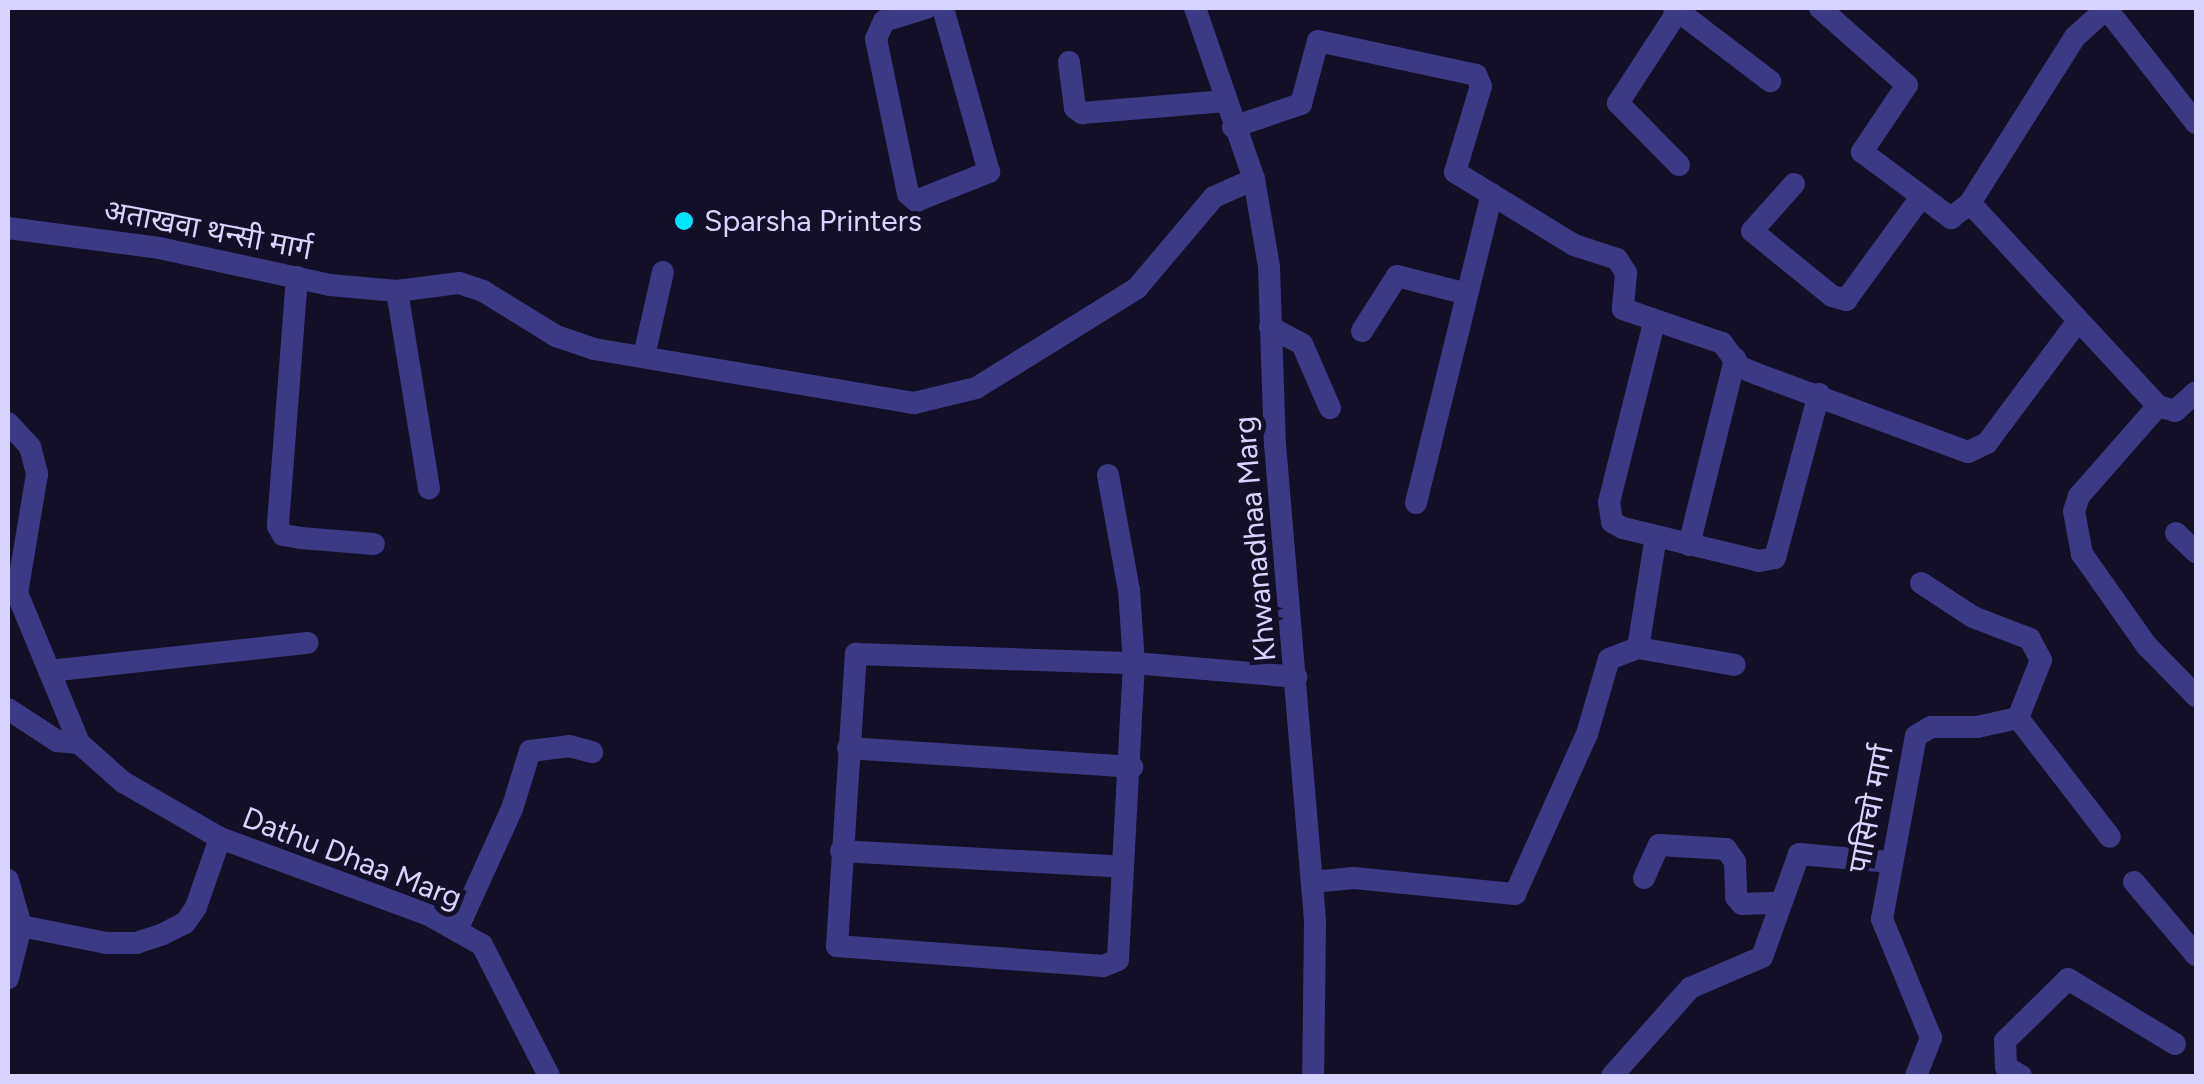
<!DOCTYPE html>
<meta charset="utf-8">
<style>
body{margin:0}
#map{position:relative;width:2204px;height:1084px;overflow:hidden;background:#130f26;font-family:Figtree,"Noto Sans Devanagari",sans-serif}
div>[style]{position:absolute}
.street>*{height:22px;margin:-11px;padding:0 11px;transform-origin:11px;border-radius:11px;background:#3d3a85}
.dots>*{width:28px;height:28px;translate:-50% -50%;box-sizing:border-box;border:5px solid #130f26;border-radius:50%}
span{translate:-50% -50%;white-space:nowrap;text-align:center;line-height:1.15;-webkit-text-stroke:10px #130f26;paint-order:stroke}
.poi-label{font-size:30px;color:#d9d4ff}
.left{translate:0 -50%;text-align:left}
.street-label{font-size:30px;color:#d9d4ff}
.frame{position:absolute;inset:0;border:10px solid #d9d4ff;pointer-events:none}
</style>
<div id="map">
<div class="street">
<div style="left:926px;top:8px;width:44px;rotate:162.8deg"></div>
<div style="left:884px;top:21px;width:20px;rotate:114deg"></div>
<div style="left:876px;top:39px;width:158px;rotate:78.3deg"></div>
<div style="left:908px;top:194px;width:11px;rotate:41deg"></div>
<div style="left:916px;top:201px;width:79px;rotate:-21.7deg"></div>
<div style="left:989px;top:172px;width:170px;rotate:-105.7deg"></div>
<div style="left:1195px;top:8px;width:181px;rotate:71deg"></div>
<div style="left:1254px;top:179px;width:89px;rotate:80.3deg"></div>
<div style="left:1269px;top:267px;width:177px;rotate:88.1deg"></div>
<div style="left:1275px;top:444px;width:481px;rotate:85.2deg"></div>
<div style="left:1315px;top:923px;width:153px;rotate:90.7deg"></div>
<div style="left:1674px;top:8px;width:5px;rotate:37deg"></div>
<div style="left:1678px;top:11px;width:110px;rotate:123.1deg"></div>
<div style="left:1618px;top:103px;width:87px;rotate:45.5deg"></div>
<div style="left:1820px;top:8px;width:116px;rotate:41.5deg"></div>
<div style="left:1907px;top:85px;width:81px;rotate:123.9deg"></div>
<div style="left:1862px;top:152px;width:111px;rotate:36.6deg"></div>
<div style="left:1951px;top:218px;width:24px;rotate:-38deg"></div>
<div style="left:1970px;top:203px;width:196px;rotate:-57.7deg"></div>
<div style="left:2075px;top:37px;width:43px;rotate:-42.2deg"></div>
<div style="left:2106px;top:8px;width:146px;rotate:52deg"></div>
<div style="left:1678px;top:11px;width:116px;rotate:37.3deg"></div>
<div style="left:1069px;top:62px;width:46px;rotate:82.6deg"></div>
<div style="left:1075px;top:108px;width:9px;rotate:36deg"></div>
<div style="left:1082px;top:113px;width:144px;rotate:-4.8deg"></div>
<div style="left:1233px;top:127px;width:72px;rotate:-18.7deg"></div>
<div style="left:1301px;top:104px;width:65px;rotate:-74.9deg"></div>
<div style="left:1318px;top:41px;width:162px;rotate:12.1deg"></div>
<div style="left:1476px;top:75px;width:12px;rotate:66deg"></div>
<div style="left:1481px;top:86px;width:90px;rotate:106.8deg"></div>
<div style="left:1455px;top:172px;width:140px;rotate:31.5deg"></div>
<div style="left:1574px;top:245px;width:45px;rotate:18deg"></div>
<div style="left:1617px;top:259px;width:17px;rotate:57deg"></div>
<div style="left:1626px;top:273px;width:36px;rotate:95deg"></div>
<div style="left:1623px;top:309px;width:105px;rotate:19deg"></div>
<div style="left:1722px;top:343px;width:30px;rotate:53deg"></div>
<div style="left:1740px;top:367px;width:18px;rotate:22deg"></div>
<div style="left:1757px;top:374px;width:225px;rotate:20.3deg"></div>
<div style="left:1968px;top:452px;width:21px;rotate:-25deg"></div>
<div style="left:1987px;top:443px;width:152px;rotate:-53.3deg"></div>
<div style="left:1794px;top:184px;width:63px;rotate:131.8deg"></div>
<div style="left:1752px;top:231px;width:103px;rotate:39.1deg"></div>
<div style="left:1832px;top:296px;width:15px;rotate:16deg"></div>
<div style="left:1846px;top:300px;width:124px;rotate:-53.9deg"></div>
<div style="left:1970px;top:203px;width:277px;rotate:47.2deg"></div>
<div style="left:2158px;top:406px;width:18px;rotate:16deg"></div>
<div style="left:2175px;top:411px;width:28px;rotate:-42deg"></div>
<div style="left:8px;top:228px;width:152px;rotate:7.5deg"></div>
<div style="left:159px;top:248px;width:175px;rotate:12.2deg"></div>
<div style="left:330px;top:285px;width:67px;rotate:5.1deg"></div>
<div style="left:397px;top:291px;width:63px;rotate:-7.4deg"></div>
<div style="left:459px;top:283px;width:25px;rotate:18deg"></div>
<div style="left:483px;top:291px;width:86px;rotate:31.7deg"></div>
<div style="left:556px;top:336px;width:40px;rotate:18.9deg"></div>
<div style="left:594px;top:349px;width:325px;rotate:9.6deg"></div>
<div style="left:914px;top:403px;width:64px;rotate:-13.6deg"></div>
<div style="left:976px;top:388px;width:190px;rotate:-31.8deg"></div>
<div style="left:1137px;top:288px;width:119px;rotate:-49.8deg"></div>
<div style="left:1214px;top:197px;width:44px;rotate:-24.2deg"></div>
<div style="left:297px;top:277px;width:250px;rotate:94.4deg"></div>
<div style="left:278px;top:526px;width:10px;rotate:61deg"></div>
<div style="left:283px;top:535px;width:18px;rotate:9deg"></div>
<div style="left:301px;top:538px;width:73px;rotate:4.7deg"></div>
<div style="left:397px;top:291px;width:200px;rotate:80.8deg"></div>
<div style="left:1654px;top:323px;width:185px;rotate:104.1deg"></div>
<div style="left:1609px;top:502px;width:20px;rotate:81deg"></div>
<div style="left:1612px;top:522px;width:13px;rotate:29deg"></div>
<div style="left:1623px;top:528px;width:140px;rotate:13.6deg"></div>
<div style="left:1759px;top:561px;width:16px;rotate:-11deg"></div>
<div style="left:1775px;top:558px;width:170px;rotate:-75deg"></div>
<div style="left:1270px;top:327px;width:36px;rotate:28deg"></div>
<div style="left:1302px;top:344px;width:70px;rotate:66.4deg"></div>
<div style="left:1362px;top:331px;width:65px;rotate:-57.5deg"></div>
<div style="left:1397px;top:276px;width:72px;rotate:14.4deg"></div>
<div style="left:644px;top:356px;width:86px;rotate:-77.3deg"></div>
<div style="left:2158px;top:406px;width:120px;rotate:131.3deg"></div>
<div style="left:2079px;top:496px;width:16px;rotate:108deg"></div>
<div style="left:2074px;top:511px;width:44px;rotate:79.5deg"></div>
<div style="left:2082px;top:554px;width:113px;rotate:54.8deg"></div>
<div style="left:2147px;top:646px;width:70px;rotate:45.6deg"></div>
<div style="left:8px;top:423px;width:33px;rotate:47deg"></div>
<div style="left:30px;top:447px;width:28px;rotate:75deg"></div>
<div style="left:37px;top:474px;width:121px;rotate:99.5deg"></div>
<div style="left:17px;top:593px;width:162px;rotate:67.5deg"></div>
<div style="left:79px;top:743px;width:59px;rotate:41.6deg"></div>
<div style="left:123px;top:782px;width:112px;rotate:30deg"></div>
<div style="left:220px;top:838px;width:221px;rotate:20.2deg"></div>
<div style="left:427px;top:914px;width:63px;rotate:29.4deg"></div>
<div style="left:482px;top:945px;width:147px;rotate:62.9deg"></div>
<div style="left:1108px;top:475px;width:117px;rotate:79.7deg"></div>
<div style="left:1129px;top:590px;width:73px;rotate:86.1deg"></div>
<div style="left:1134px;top:663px;width:297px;rotate:93.1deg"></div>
<div style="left:1118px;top:960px;width:16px;rotate:158deg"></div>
<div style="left:1103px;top:966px;width:267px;rotate:-175.7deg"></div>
<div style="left:837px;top:946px;width:293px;rotate:-86.3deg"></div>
<div style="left:856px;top:654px;width:278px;rotate:1.9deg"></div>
<div style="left:1134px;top:663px;width:163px;rotate:4.9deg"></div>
<div style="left:1416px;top:503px;width:318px;rotate:-76.2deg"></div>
<div style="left:2176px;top:533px;width:28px;rotate:44deg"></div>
<div style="left:1689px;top:545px;width:192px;rotate:-76.1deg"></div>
<div style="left:1638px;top:648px;width:113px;rotate:-80.9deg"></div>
<div style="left:49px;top:671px;width:260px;rotate:-6.2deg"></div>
<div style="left:8px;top:709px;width:59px;rotate:33.1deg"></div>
<div style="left:57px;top:741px;width:22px;rotate:5deg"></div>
<div style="left:2018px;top:718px;width:150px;rotate:52.3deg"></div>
<div style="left:848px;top:748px;width:285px;rotate:3.8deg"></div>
<div style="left:841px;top:851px;width:282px;rotate:3.2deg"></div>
<div style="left:1644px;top:878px;width:36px;rotate:-66deg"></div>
<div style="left:1659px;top:845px;width:67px;rotate:3.4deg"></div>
<div style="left:1726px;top:849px;width:16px;rotate:55deg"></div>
<div style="left:1735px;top:862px;width:35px;rotate:88deg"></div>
<div style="left:1736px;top:897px;width:9px;rotate:49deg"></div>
<div style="left:1742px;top:904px;width:35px;rotate:-2deg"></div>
<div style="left:8px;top:880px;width:48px;rotate:74.2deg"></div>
<div style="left:21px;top:926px;width:54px;rotate:104deg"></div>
<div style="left:1312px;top:882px;width:42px;rotate:-5.4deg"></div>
<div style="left:1354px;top:878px;width:162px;rotate:5.7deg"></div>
<div style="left:1515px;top:894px;width:175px;rotate:-65.8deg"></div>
<div style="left:1587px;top:734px;width:78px;rotate:-73.7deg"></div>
<div style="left:1609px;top:659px;width:31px;rotate:-21deg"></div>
<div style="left:1638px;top:648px;width:98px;rotate:9.9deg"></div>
<div style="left:2134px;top:882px;width:96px;rotate:49.7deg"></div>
<div style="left:21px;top:926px;width:87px;rotate:11.3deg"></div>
<div style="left:106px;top:943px;width:30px"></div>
<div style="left:136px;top:943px;width:28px;rotate:-18deg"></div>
<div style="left:163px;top:934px;width:25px;rotate:-27deg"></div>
<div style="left:185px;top:923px;width:19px;rotate:-55deg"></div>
<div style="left:196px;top:907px;width:73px;rotate:-70.8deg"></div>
<div style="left:457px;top:930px;width:133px;rotate:-65.6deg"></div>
<div style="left:512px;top:809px;width:61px;rotate:-72.8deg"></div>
<div style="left:530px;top:751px;width:39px;rotate:-7deg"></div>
<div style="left:569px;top:746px;width:24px;rotate:15deg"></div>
<div style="left:1612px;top:1076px;width:118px;rotate:-48.4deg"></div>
<div style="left:1690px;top:988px;width:78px;rotate:-23.3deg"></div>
<div style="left:1762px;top:957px;width:109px;rotate:-70.2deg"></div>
<div style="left:1799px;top:854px;width:89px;rotate:5.1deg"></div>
<div style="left:1916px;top:1076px;width:41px;rotate:-68.5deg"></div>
<div style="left:1931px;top:1038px;width:129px;rotate:-112.4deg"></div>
<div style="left:1882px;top:919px;width:186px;rotate:-79.5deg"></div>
<div style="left:1916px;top:736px;width:17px;rotate:-31deg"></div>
<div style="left:1931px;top:727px;width:46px"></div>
<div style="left:1977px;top:727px;width:42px;rotate:-12.4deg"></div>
<div style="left:2018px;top:718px;width:62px;rotate:-68.4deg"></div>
<div style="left:2041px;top:660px;width:24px;rotate:-118deg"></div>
<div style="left:2030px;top:639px;width:61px;rotate:-158.9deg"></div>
<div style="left:1973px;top:617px;width:62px;rotate:-146.8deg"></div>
<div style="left:2021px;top:1076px;width:17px;rotate:-149deg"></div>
<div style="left:2006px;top:1067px;width:26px;rotate:-92deg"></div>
<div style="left:2005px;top:1041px;width:88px;rotate:-44.5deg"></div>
<div style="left:2068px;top:979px;width:125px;rotate:31.3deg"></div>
</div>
<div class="dots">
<div style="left:684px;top:221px;background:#00e5ff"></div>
</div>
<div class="poi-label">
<span class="left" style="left:704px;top:221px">Sparsha Printers</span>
</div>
<div class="street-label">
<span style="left:208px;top:230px;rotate:11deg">अताखवा थन्सी मार्ग</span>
<span style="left:1255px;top:539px;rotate:-95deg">Khwanadhaa Marg</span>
<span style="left:1871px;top:809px;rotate:-79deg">पासिचो मार्ग</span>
<span style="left:352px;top:858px;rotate:21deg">Dathu Dhaa Marg</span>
</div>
<div class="frame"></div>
</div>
